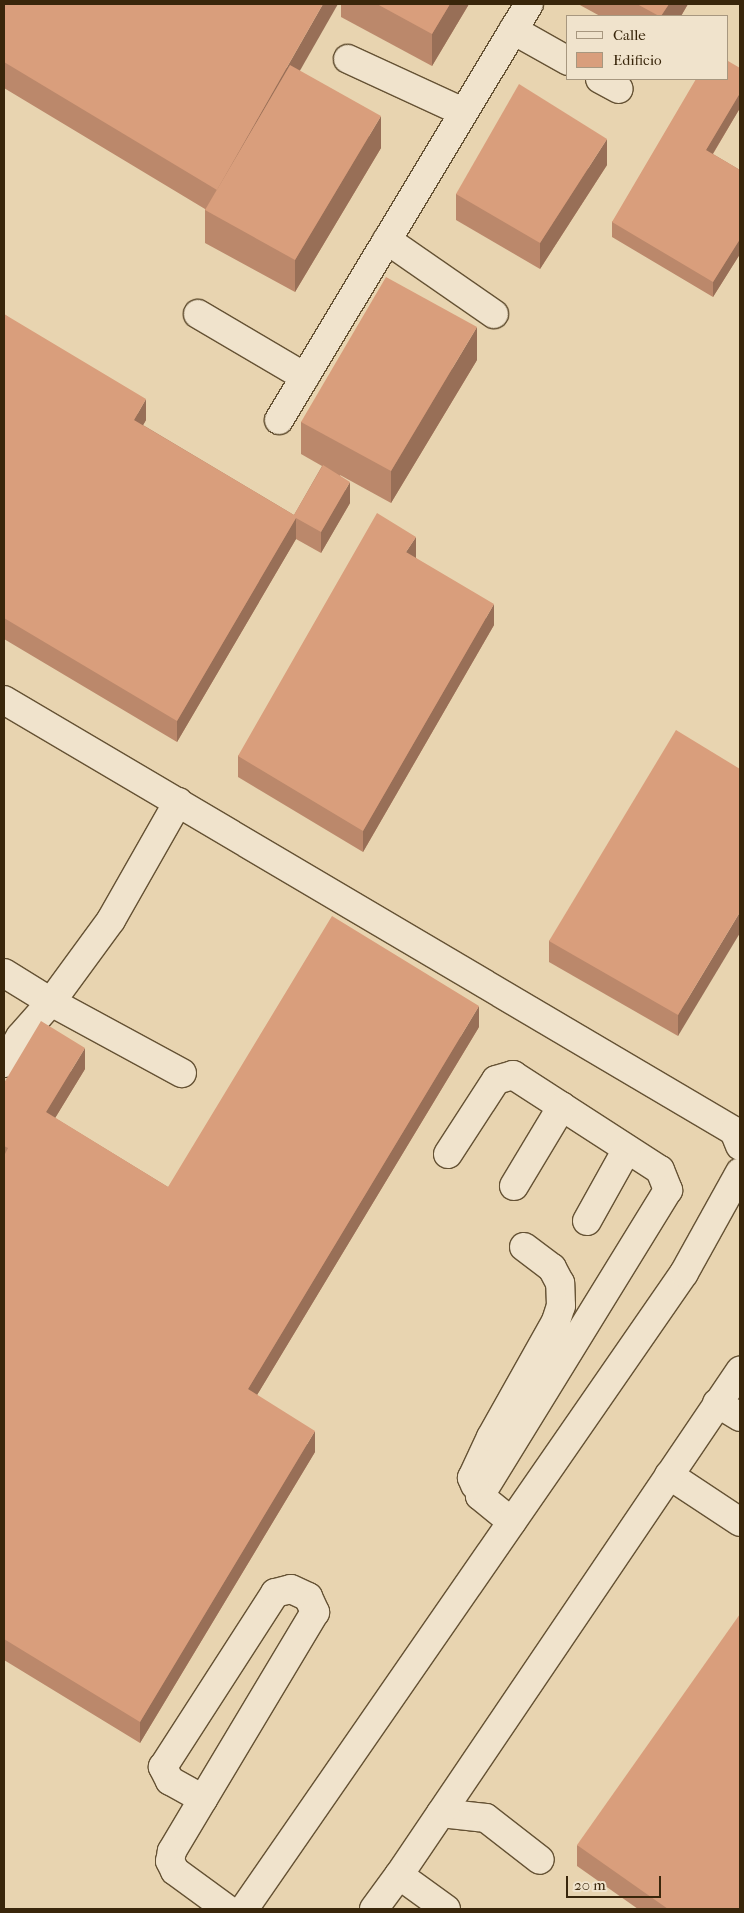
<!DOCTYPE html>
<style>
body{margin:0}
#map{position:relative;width:744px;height:1913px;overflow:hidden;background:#e8d4b0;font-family:"IM FELL French Canon",serif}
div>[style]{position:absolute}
.roads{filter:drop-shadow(1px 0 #655234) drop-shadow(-1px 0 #655234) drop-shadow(0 1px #655234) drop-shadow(0 -1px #655234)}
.minor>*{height:28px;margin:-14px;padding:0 14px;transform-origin:14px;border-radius:14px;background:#f0e3cc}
.wall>*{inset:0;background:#bb886b}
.shaded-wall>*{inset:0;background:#986f57}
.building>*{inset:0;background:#d99e7c}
span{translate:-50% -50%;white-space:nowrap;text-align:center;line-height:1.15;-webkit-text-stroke:4px #f0e3cc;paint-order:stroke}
.frame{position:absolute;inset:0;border:5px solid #39260b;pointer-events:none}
.legend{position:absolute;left:566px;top:15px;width:162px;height:65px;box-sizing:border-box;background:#f0e3cc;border:1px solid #a7977f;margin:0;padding:6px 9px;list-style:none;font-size:15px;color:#39260b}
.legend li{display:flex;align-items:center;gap:10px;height:25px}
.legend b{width:25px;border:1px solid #a7977f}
.scale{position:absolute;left:566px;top:1876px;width:95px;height:22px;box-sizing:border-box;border:2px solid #39260b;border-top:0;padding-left:6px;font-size:15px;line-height:18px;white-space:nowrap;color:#39260b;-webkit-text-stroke:4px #f0e3cc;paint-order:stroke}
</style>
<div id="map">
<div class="roads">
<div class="minor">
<div style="left:513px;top:30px;width:63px;rotate:29.4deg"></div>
<div style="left:348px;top:59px;width:127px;rotate:24.7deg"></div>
<div style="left:600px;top:79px;width:21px;rotate:28deg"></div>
<div style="left:387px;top:240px;width:130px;rotate:34.7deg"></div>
<div style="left:198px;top:314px;width:124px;rotate:30.5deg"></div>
<div style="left:279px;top:420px;width:485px;rotate:-59deg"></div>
<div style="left:4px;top:700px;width:848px;rotate:30.56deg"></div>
<div style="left:734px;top:1131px;width:16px;rotate:68deg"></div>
<div style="left:4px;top:973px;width:55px;rotate:31.7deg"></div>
<div style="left:51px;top:1002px;width:102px;rotate:-53.8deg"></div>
<div style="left:111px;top:920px;width:136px;rotate:-60.4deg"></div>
<div style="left:4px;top:1063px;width:31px;rotate:-58deg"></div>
<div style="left:20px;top:1037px;width:47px;rotate:-48.5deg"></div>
<div style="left:51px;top:1002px;width:149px;rotate:28.5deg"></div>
<div style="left:448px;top:1154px;width:88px;rotate:-57deg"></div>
<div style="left:496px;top:1080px;width:18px;rotate:-16deg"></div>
<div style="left:513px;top:1075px;width:175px;rotate:32.9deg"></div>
<div style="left:660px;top:1170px;width:22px;rotate:68deg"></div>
<div style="left:668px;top:1190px;width:359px;rotate:121.6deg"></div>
<div style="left:480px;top:1496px;width:41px;rotate:39.1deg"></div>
<div style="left:514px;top:1186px;width:93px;rotate:-59deg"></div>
<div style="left:587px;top:1221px;width:82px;rotate:-60.9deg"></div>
<div style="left:717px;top:1403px;width:27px;rotate:31deg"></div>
<div style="left:669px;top:1475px;width:85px;rotate:33.5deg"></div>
<div style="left:475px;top:1485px;width:8px;rotate:-113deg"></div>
<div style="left:472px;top:1478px;width:45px;rotate:-65.1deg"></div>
<div style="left:491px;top:1437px;width:133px;rotate:-60.7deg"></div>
<div style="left:556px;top:1321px;width:16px;rotate:-72deg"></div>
<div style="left:561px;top:1306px;width:23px;rotate:-92deg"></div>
<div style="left:560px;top:1283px;width:17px;rotate:-118deg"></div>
<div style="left:552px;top:1268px;width:35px;rotate:-143deg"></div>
<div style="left:203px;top:1799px;width:38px;rotate:-151deg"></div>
<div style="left:170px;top:1781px;width:16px;rotate:-117deg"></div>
<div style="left:163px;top:1767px;width:207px;rotate:-57.2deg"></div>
<div style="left:275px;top:1593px;width:16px;rotate:-14deg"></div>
<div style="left:291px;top:1589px;width:19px;rotate:25deg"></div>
<div style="left:308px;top:1597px;width:17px;rotate:65deg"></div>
<div style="left:315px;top:1612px;width:218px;rotate:120.9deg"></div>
<div style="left:203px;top:1799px;width:61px;rotate:120.8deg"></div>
<div style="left:172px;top:1851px;width:10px;rotate:101deg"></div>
<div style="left:170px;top:1861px;width:11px;rotate:63deg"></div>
<div style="left:175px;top:1871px;width:64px;rotate:36.2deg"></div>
<div style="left:441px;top:1813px;width:45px;rotate:6.3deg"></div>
<div style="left:486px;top:1818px;width:68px;rotate:37.9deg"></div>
<div style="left:399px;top:1875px;width:609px;rotate:-55.92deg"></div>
<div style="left:244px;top:1909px;width:773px;rotate:-55.32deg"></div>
<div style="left:684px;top:1273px;width:115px;rotate:-61deg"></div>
<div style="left:374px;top:1909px;width:42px;rotate:-53.7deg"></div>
<div style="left:399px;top:1875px;width:58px;rotate:35.9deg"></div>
</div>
</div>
<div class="wall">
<div style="clip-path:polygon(4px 4px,300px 71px,381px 148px,295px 292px,205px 243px,205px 209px,4px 88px)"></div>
<div style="clip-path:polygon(341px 4px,469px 4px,432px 66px,341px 17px)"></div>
<div style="clip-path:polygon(578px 4px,688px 4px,681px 16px,600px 16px)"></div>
<div style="clip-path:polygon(740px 68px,740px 108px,713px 154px,740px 170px,740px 254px,713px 297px,612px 237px,612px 222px)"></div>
<div style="clip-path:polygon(607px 165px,540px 269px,456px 220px,456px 194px)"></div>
<div style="clip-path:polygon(4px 314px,146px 420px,143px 425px,294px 515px,322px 466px,301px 454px,301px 422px,477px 360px,391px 503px,340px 475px,350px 503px,321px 553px,296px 539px,177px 742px,4px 639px)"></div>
<div style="clip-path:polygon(416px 558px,494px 625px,363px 852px,238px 777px,238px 756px)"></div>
<div style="clip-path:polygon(740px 769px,678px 1036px,549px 962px,549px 941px)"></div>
<div style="clip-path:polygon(479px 1027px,257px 1395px,315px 1452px,140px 1743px,4px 1660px,4px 1083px,85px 1069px,55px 1118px,168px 1187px)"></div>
<div style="clip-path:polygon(577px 1845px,740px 1909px,638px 1909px,577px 1866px)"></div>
</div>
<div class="shaded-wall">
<div style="clip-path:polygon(323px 4px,338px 4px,217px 216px,217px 190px)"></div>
<div style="clip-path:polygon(450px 4px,469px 4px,432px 66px,432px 34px)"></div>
<div style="clip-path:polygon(669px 4px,688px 4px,681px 16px,661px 16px)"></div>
<div style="clip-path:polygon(740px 93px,740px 108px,706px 165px,706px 150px)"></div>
<div style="clip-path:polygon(381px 116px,381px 148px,295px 292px,295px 260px)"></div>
<div style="clip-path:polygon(607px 139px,607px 165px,540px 269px,540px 243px)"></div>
<div style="clip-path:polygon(740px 239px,740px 254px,713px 297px,713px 282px)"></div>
<div style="clip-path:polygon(477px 327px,477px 360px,391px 503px,391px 471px)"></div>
<div style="clip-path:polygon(146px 399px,146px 420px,134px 441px,134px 420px)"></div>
<div style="clip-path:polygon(350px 482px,350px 503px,321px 553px,321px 532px)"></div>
<div style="clip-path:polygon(296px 518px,296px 539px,177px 742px,177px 721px)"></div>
<div style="clip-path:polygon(416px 537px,416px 558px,406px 574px,406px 552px)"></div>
<div style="clip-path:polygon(494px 604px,494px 625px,363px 852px,363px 831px)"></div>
<div style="clip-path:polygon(740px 912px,740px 933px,678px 1036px,678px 1015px)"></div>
<div style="clip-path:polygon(479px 1006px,479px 1027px,248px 1410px,248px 1389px)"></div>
<div style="clip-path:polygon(85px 1048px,85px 1069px,46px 1133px,46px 1112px)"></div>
<div style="clip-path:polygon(315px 1431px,315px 1452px,140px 1743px,140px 1722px)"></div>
</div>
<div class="building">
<div style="clip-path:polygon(4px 4px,323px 4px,217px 190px,4px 62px)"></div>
<div style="clip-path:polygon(377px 4px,450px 4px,432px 34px)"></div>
<div style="clip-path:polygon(637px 4px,669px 4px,661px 16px,659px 16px)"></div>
<div style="clip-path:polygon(728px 61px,740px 68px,740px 93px,706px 150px,740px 170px,740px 239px,713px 282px,612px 222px,696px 79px,728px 79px)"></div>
<div style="clip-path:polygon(290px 65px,381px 116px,295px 260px,205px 210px)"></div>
<div style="clip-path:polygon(519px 84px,607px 139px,540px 243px,456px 194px)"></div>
<div style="clip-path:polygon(386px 277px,477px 327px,391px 471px,301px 422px)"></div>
<div style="clip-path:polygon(4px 314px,146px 399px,134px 420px,294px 515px,323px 465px,350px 482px,321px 532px,296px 518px,177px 721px,4px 618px)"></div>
<div style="clip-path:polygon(377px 513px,416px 537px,406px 552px,494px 604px,363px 831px,238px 756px)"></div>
<div style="clip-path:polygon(676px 730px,740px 769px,740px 912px,678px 1015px,549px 941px)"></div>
<div style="clip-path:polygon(332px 916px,479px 1006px,248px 1389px,315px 1431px,140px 1722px,4px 1639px,4px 1156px,8px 1148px,4px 1146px,4px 1083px,41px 1021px,85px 1048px,46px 1112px,168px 1187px)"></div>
<div style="clip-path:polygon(740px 1614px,740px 1909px,668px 1909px,577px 1845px)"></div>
</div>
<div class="frame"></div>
<ul class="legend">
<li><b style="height:6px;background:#f0e3cc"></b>Calle</li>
<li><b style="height:14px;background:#d99e7c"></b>Edificio</li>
</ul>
<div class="scale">20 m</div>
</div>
